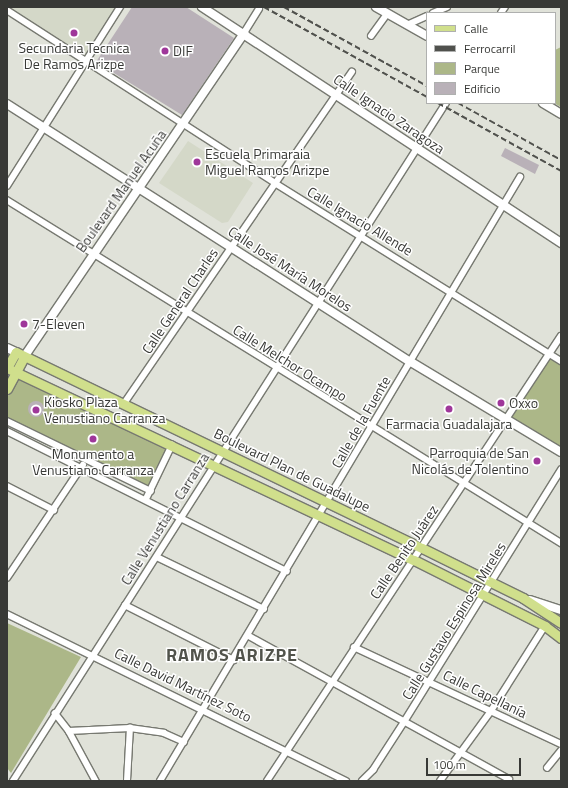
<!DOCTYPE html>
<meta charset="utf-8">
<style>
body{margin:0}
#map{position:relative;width:568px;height:788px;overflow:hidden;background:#e0e2d9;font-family:"Titillium Web",sans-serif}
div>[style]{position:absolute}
.built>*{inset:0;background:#d4d8c8}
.green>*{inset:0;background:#acb788}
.building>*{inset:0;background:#b9b1b8}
.round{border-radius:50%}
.roads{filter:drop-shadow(1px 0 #777971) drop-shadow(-1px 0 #777971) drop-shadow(0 1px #777971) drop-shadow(0 -1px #777971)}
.street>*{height:5.5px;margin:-2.75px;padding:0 2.75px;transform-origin:2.75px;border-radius:2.75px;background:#fff}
.secondary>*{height:8px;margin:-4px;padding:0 4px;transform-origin:4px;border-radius:4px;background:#fff}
.primary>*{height:9px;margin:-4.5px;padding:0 4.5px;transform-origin:4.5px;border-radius:4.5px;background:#d0df8c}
.rail>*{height:2px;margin-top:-1px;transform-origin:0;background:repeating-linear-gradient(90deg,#50514d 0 6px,transparent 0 9px)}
.dots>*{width:11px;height:11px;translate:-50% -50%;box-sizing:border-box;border:2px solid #fff;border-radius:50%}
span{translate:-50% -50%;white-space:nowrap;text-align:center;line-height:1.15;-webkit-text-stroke:3px #fff;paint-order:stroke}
.poi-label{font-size:14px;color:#383936}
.left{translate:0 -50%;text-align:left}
.right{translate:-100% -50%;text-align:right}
.street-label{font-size:14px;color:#383936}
.district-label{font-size:18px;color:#51534b;font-weight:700;letter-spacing:1px}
.frame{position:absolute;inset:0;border:8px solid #383936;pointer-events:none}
.legend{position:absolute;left:426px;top:12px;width:130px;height:92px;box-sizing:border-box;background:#fff;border:1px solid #afb0af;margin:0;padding:5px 7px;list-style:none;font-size:12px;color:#383936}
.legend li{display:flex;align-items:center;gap:8px;height:20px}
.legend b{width:20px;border:1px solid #afb0af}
.scale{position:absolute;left:426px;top:758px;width:95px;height:18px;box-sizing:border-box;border:2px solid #383936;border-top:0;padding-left:5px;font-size:12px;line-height:14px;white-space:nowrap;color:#383936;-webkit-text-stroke:3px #fff;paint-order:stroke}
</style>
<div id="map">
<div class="built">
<div style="clip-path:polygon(7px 7px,119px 7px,86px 57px)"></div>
<div style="clip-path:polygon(188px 141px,253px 183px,228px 222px,222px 223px,159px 183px)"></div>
</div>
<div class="green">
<div style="clip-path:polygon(561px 47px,561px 107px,554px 103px,555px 50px)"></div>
<div style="clip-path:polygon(549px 354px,561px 361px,561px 451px,508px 418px)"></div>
<div style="clip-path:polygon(20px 376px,167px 447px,148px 487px,7px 417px,7px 397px)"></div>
<div style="clip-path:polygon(7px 623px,81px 657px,11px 773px,7px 768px)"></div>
</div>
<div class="building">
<div style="clip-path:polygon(132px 7px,186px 7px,234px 38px,182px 115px,96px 62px)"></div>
<div style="clip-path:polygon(505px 148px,539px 165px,535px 174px,501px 156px)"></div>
<div class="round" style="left:28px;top:401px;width:16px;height:16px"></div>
</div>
<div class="roads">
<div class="street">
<div style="left:7px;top:10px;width:319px;rotate:32.8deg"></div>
<div style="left:275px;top:183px;width:337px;rotate:31.9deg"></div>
<div style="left:433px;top:13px;width:15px;rotate:-23deg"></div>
<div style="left:501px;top:13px;width:7px;rotate:-56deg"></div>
<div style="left:407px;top:25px;width:22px;rotate:-24deg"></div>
<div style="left:244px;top:33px;width:28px;rotate:-58deg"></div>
<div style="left:371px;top:36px;width:27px;rotate:-54deg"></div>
<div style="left:7px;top:186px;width:212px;rotate:-57.7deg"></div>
<div style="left:7px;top:200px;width:652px;rotate:31.76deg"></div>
<div style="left:123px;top:405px;width:404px;rotate:-55.5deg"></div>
<div style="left:7px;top:421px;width:160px;rotate:25.9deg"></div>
<div style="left:7px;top:431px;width:313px;rotate:26.6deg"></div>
<div style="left:7px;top:486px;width:53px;rotate:27.1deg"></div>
<div style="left:146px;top:499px;width:60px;rotate:-64.3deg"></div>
<div style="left:157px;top:557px;width:119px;rotate:25.9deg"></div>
<div style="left:7px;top:578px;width:136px;rotate:-56.1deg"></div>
<div style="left:125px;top:605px;width:122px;rotate:26.8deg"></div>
<div style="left:7px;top:614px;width:378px;rotate:26.2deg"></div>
<div style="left:249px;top:636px;width:297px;rotate:28.8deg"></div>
<div style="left:354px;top:647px;width:229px;rotate:25.1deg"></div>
<div style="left:55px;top:713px;width:23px;rotate:52deg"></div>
<div style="left:69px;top:731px;width:61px;rotate:-2.8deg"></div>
<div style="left:130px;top:728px;width:34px;rotate:8deg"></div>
<div style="left:164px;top:733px;width:22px;rotate:24deg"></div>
<div style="left:69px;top:731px;width:57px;rotate:61.6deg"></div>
<div style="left:547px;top:768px;width:22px;rotate:-51deg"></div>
<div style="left:13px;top:781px;width:804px;rotate:-57.44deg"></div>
<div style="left:127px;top:781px;width:53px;rotate:-86.8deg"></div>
<div style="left:160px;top:781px;width:703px;rotate:-59.2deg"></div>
<div style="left:267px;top:781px;width:533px;rotate:-56.55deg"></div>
<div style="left:362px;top:781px;width:16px;rotate:-45deg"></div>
<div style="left:373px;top:770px;width:57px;rotate:-57.1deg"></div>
<div style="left:404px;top:722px;width:297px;rotate:-58.1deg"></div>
<div style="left:440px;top:781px;width:87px;rotate:-53.9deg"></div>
<div style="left:491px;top:711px;width:101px;rotate:-57.6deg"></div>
</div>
<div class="secondary">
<div style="left:202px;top:7px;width:430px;rotate:33.3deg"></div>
<div style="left:376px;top:7px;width:59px;rotate:29.6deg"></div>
<div style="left:543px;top:103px;width:21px;rotate:31deg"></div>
<div style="left:7px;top:104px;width:479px;rotate:32.6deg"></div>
<div style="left:411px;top:362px;width:175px;rotate:31deg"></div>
<div style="left:7px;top:348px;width:10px;rotate:24deg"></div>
<div style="left:24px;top:357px;width:392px;rotate:-55.8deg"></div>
<div style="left:530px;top:600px;width:33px;rotate:18deg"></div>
</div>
<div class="primary">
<div style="left:7px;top:368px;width:18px;rotate:-61deg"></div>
<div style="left:16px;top:352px;width:451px;rotate:25.8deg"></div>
<div style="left:422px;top:548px;width:113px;rotate:26.3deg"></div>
<div style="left:523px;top:598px;width:45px;rotate:33.3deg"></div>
<div style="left:7px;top:368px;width:450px;rotate:25.3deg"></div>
<div style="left:414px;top:560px;width:147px;rotate:26.7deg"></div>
<div style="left:545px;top:626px;width:20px;rotate:37deg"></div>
<div style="left:7px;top:389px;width:36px;rotate:-62deg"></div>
</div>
</div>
<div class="rail">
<div style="left:264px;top:7px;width:186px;rotate:28.9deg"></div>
<div style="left:284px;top:7px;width:163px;rotate:28.9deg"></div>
<div style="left:438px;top:103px;width:141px;rotate:28.9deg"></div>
<div style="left:458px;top:103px;width:118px;rotate:29deg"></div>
</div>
<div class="dots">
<div style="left:74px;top:33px;background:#9f379a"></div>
<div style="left:165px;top:51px;background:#9f379a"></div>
<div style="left:197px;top:162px;background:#9f379a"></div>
<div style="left:24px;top:324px;background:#9f379a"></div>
<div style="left:501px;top:403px;background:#9f379a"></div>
<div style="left:449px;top:409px;background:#9f379a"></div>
<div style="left:36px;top:410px;background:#9f379a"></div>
<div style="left:93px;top:439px;background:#9f379a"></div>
<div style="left:537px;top:461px;background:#9f379a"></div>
</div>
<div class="poi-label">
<span style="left:74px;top:56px">Secundaria Tecnica<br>De Ramos Arizpe</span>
<span class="left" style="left:173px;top:51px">DIF</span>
<span class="left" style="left:205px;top:162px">Escuela Primaraia<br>Miguel Ramos Arizpe</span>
<span class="left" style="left:32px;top:324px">7-Eleven</span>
<span class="left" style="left:44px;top:410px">Kiosko Plaza<br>Venustiano Carranza</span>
<span class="left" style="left:509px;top:403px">Oxxo</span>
<span style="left:449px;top:424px">Farmacia Guadalajara</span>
<span class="right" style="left:529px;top:461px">Parroquia de San<br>Nicolás de Tolentino</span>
<span style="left:93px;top:462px">Monumento a<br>Venustiano Carranza</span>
</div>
<div class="street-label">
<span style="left:389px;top:114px;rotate:34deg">Calle Ignacio Zaragoza</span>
<span style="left:121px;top:191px;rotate:-55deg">Boulevard Manuel Acuña</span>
<span style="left:360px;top:221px;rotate:31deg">Calle Ignacio Allende</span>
<span style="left:290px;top:269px;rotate:33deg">Calle José María Morelos</span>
<span style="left:180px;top:301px;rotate:-56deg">Calle General Charles</span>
<span style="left:290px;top:363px;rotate:32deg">Calle Melchor Ocampo</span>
<span style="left:361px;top:422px;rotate:-60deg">Calle de la Fuente</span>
<span style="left:292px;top:470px;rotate:26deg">Boulevard Plan de Guadalupe</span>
<span style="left:165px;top:519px;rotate:-58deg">Calle Venustiano Carranza</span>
<span style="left:404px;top:552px;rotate:-56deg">Calle Benito Juárez</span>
<span style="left:454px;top:621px;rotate:-58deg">Calle Gustavo Espinosa Mireles</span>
<span style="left:183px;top:685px;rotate:26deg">Calle David Martínez Soto</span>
<span style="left:485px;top:694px;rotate:26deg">Calle Capellanía</span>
</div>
<div class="district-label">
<span style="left:232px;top:655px">RAMOS ARIZPE</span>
</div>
<div class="frame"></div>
<ul class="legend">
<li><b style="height:5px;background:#d0df8c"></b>Calle</li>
<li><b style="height:5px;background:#50514d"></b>Ferrocarril</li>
<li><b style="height:11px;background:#acb788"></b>Parque</li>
<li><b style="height:11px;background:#b9b1b8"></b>Edificio</li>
</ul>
<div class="scale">100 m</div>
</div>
